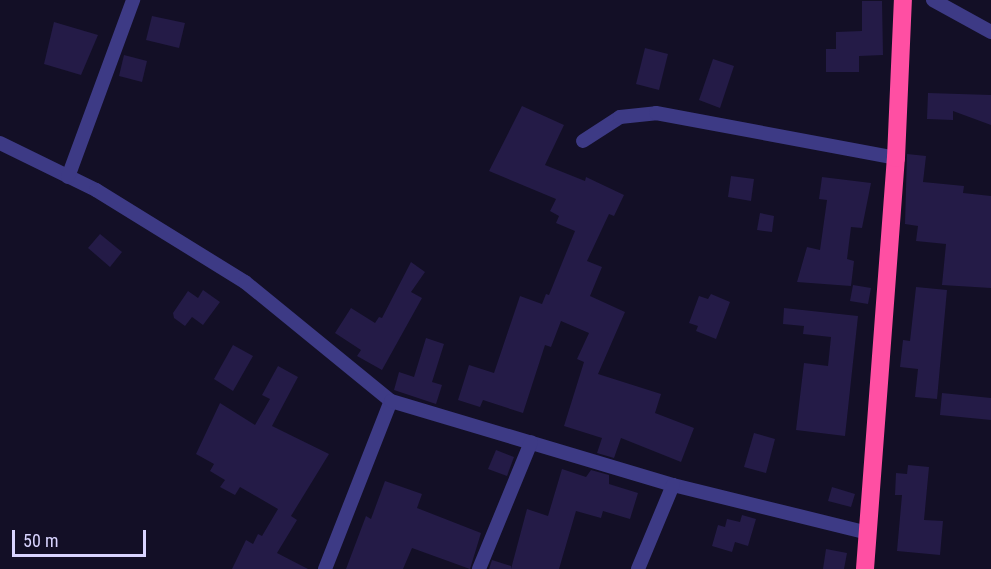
<!DOCTYPE html>
<style>
body{margin:0}
#map{position:relative;width:991px;height:569px;overflow:hidden;background:#130f26;font-family:"Roboto Condensed",sans-serif}
div>[style]{position:absolute}
.building>*{inset:0;background:#241b47}
.street>*{height:14px;margin:-7px;padding:0 7px;transform-origin:7px;border-radius:7px;background:#3d3a85}
.highway>*{height:18px;margin:-9px;padding:0 9px;transform-origin:9px;border-radius:9px;background:#ff4fa3}
span{translate:-50% -50%;white-space:nowrap;text-align:center;line-height:1.15;-webkit-text-stroke:6px #130f26;paint-order:stroke}
.scale{position:absolute;left:12px;top:530px;width:134px;height:27px;box-sizing:border-box;border:3px solid #d9d4ff;border-top:0;padding-left:8px;font-size:18px;line-height:21px;white-space:nowrap;color:#d9d4ff;-webkit-text-stroke:4px #130f26;paint-order:stroke}
</style>
<div id="map">
<div class="building">
<div style="clip-path:polygon(862px 1px,882px 1px,883px 55px,859px 56px,859px 72px,826px 72px,826px 49px,836px 49px,836px 32px,862px 31px)"></div>
<div style="clip-path:polygon(152px 16px,185px 23px,179px 48px,146px 40px)"></div>
<div style="clip-path:polygon(54px 22px,98px 35px,81px 75px,44px 64px)"></div>
<div style="clip-path:polygon(645px 48px,668px 54px,659px 90px,636px 84px)"></div>
<div style="clip-path:polygon(124px 55px,147px 61px,142px 82px,119px 76px)"></div>
<div style="clip-path:polygon(713px 59px,734px 66px,720px 108px,699px 100px)"></div>
<div style="clip-path:polygon(928px 93px,991px 95px,991px 125px,953px 111px,953px 120px,927px 119px)"></div>
<div style="clip-path:polygon(522px 106px,564px 125px,545px 165px,585px 181px,586px 177px,624px 195px,614px 216px,609px 214px,587px 261px,602px 267px,590px 296px,625px 312px,598px 374px,661px 394px,655px 413px,694px 428px,681px 462px,621px 438px,614px 458px,597px 453px,602px 438px,564px 426px,584px 362px,577px 359px,589px 333px,561px 321px,551px 347px,545px 345px,523px 413px,483px 400px,480px 407px,458px 400px,469px 365px,494px 373px,520px 296px,542px 304px,546px 294px,549px 295px,575px 231px,556px 223px,559px 216px,550px 211px,556px 199px,489px 171px)"></div>
<div style="clip-path:polygon(907px 154px,926px 156px,923px 182px,964px 186px,963px 193px,991px 196px,991px 288px,942px 285px,946px 244px,916px 241px,918px 226px,905px 224px)"></div>
<div style="clip-path:polygon(731px 176px,754px 179px,751px 201px,728px 197px)"></div>
<div style="clip-path:polygon(822px 177px,871px 183px,862px 228px,851px 227px,847px 259px,854px 261px,851px 286px,797px 282px,807px 247px,820px 250px,827px 200px,819px 199px)"></div>
<div style="clip-path:polygon(760px 213px,774px 216px,772px 232px,757px 230px)"></div>
<div style="clip-path:polygon(100px 234px,122px 252px,110px 267px,88px 248px)"></div>
<div style="clip-path:polygon(411px 262px,425px 272px,411px 292px,422px 298px,382px 370px,357px 356px,361px 350px,335px 333px,351px 308px,375px 323px,379px 317px,382px 318px)"></div>
<div style="clip-path:polygon(853px 285px,871px 288px,868px 304px,850px 301px)"></div>
<div style="clip-path:polygon(916px 287px,947px 290px,937px 399px,915px 397px,918px 369px,900px 367px,903px 340px,910px 341px)"></div>
<div style="clip-path:polygon(203px 290px,220px 302px,203px 325px,192px 317px,185px 326px,174px 318px,173px 313px,188px 291px,198px 298px)"></div>
<div style="clip-path:polygon(711px 294px,730px 302px,716px 339px,696px 331px,698px 326px,689px 323px,699px 296px,708px 299px)"></div>
<div style="clip-path:polygon(784px 308px,858px 316px,845px 436px,796px 430px,804px 363px,828px 366px,831px 337px,803px 334px,804px 326px,783px 324px)"></div>
<div style="clip-path:polygon(426px 338px,444px 344px,432px 382px,442px 385px,436px 404px,394px 390px,399px 372px,414px 377px)"></div>
<div style="clip-path:polygon(233px 345px,253px 356px,233px 391px,214px 379px)"></div>
<div style="clip-path:polygon(278px 366px,298px 377px,272px 426px,329px 454px,291px 516px,297px 520px,277px 553px,308px 569px,232px 569px,246px 540px,253px 544px,258px 534px,262px 536px,278px 509px,240px 487px,235px 495px,220px 487px,225px 480px,210px 471px,214px 464px,196px 454px,220px 403px,255px 425px,270px 399px,262px 395px)"></div>
<div style="clip-path:polygon(942px 393px,991px 398px,991px 420px,940px 415px)"></div>
<div style="clip-path:polygon(754px 433px,775px 439px,766px 473px,744px 467px)"></div>
<div style="clip-path:polygon(496px 450px,514px 457px,507px 476px,488px 469px)"></div>
<div style="clip-path:polygon(908px 465px,929px 467px,924px 520px,943px 521px,940px 555px,897px 551px,902px 495px,895px 495px,896px 473px,907px 474px)"></div>
<div style="clip-path:polygon(562px 469px,586px 477px,591px 470px,609px 475px,609px 484px,638px 493px,630px 519px,603px 511px,601px 518px,576px 511px,559px 569px,511px 569px,527px 509px,548px 516px)"></div>
<div style="clip-path:polygon(385px 481px,422px 494px,417px 508px,481px 533px,470px 569px,412px 548px,403px 569px,346px 569px,366px 516px,371px 519px)"></div>
<div style="clip-path:polygon(832px 487px,855px 494px,851px 507px,828px 501px)"></div>
<div style="clip-path:polygon(742px 515px,756px 519px,748px 546px,735px 542px,732px 552px,712px 546px,718px 525px,725px 527px,727px 519px,740px 522px)"></div>
<div style="clip-path:polygon(826px 549px,847px 553px,844px 569px,823px 569px)"></div>
<div style="clip-path:polygon(492px 560px,511px 566px,511px 569px,489px 569px)"></div>
</div>
<div class="street">
<div style="left:933px;top:0;width:66px;rotate:28.9deg"></div>
<div style="left:583px;top:141px;width:44px;rotate:-33deg"></div>
<div style="left:620px;top:117px;width:36px;rotate:-6deg"></div>
<div style="left:656px;top:113px;width:244px;rotate:10.6deg"></div>
<div style="left:0;top:143px;width:107px;rotate:26.1deg"></div>
<div style="left:96px;top:190px;width:175px;rotate:31.7deg"></div>
<div style="left:245px;top:282px;width:188px;rotate:39.2deg"></div>
<div style="left:68px;top:177px;width:189px;rotate:-69.8deg"></div>
<div style="left:325px;top:569px;width:180px;rotate:-68.6deg"></div>
<div style="left:391px;top:401px;width:294px;rotate:16.6deg"></div>
<div style="left:673px;top:485px;width:201px;rotate:13.8deg"></div>
<div style="left:479px;top:569px;width:137px;rotate:-67.7deg"></div>
<div style="left:638px;top:569px;width:91px;rotate:-67.4deg"></div>
</div>
<div class="highway">
<div style="left:865px;top:569px;width:412px;rotate:-85.7deg"></div>
<div style="left:896px;top:158px;width:158px;rotate:-87.5deg"></div>
</div>
<div class="scale">50 m</div>
</div>
